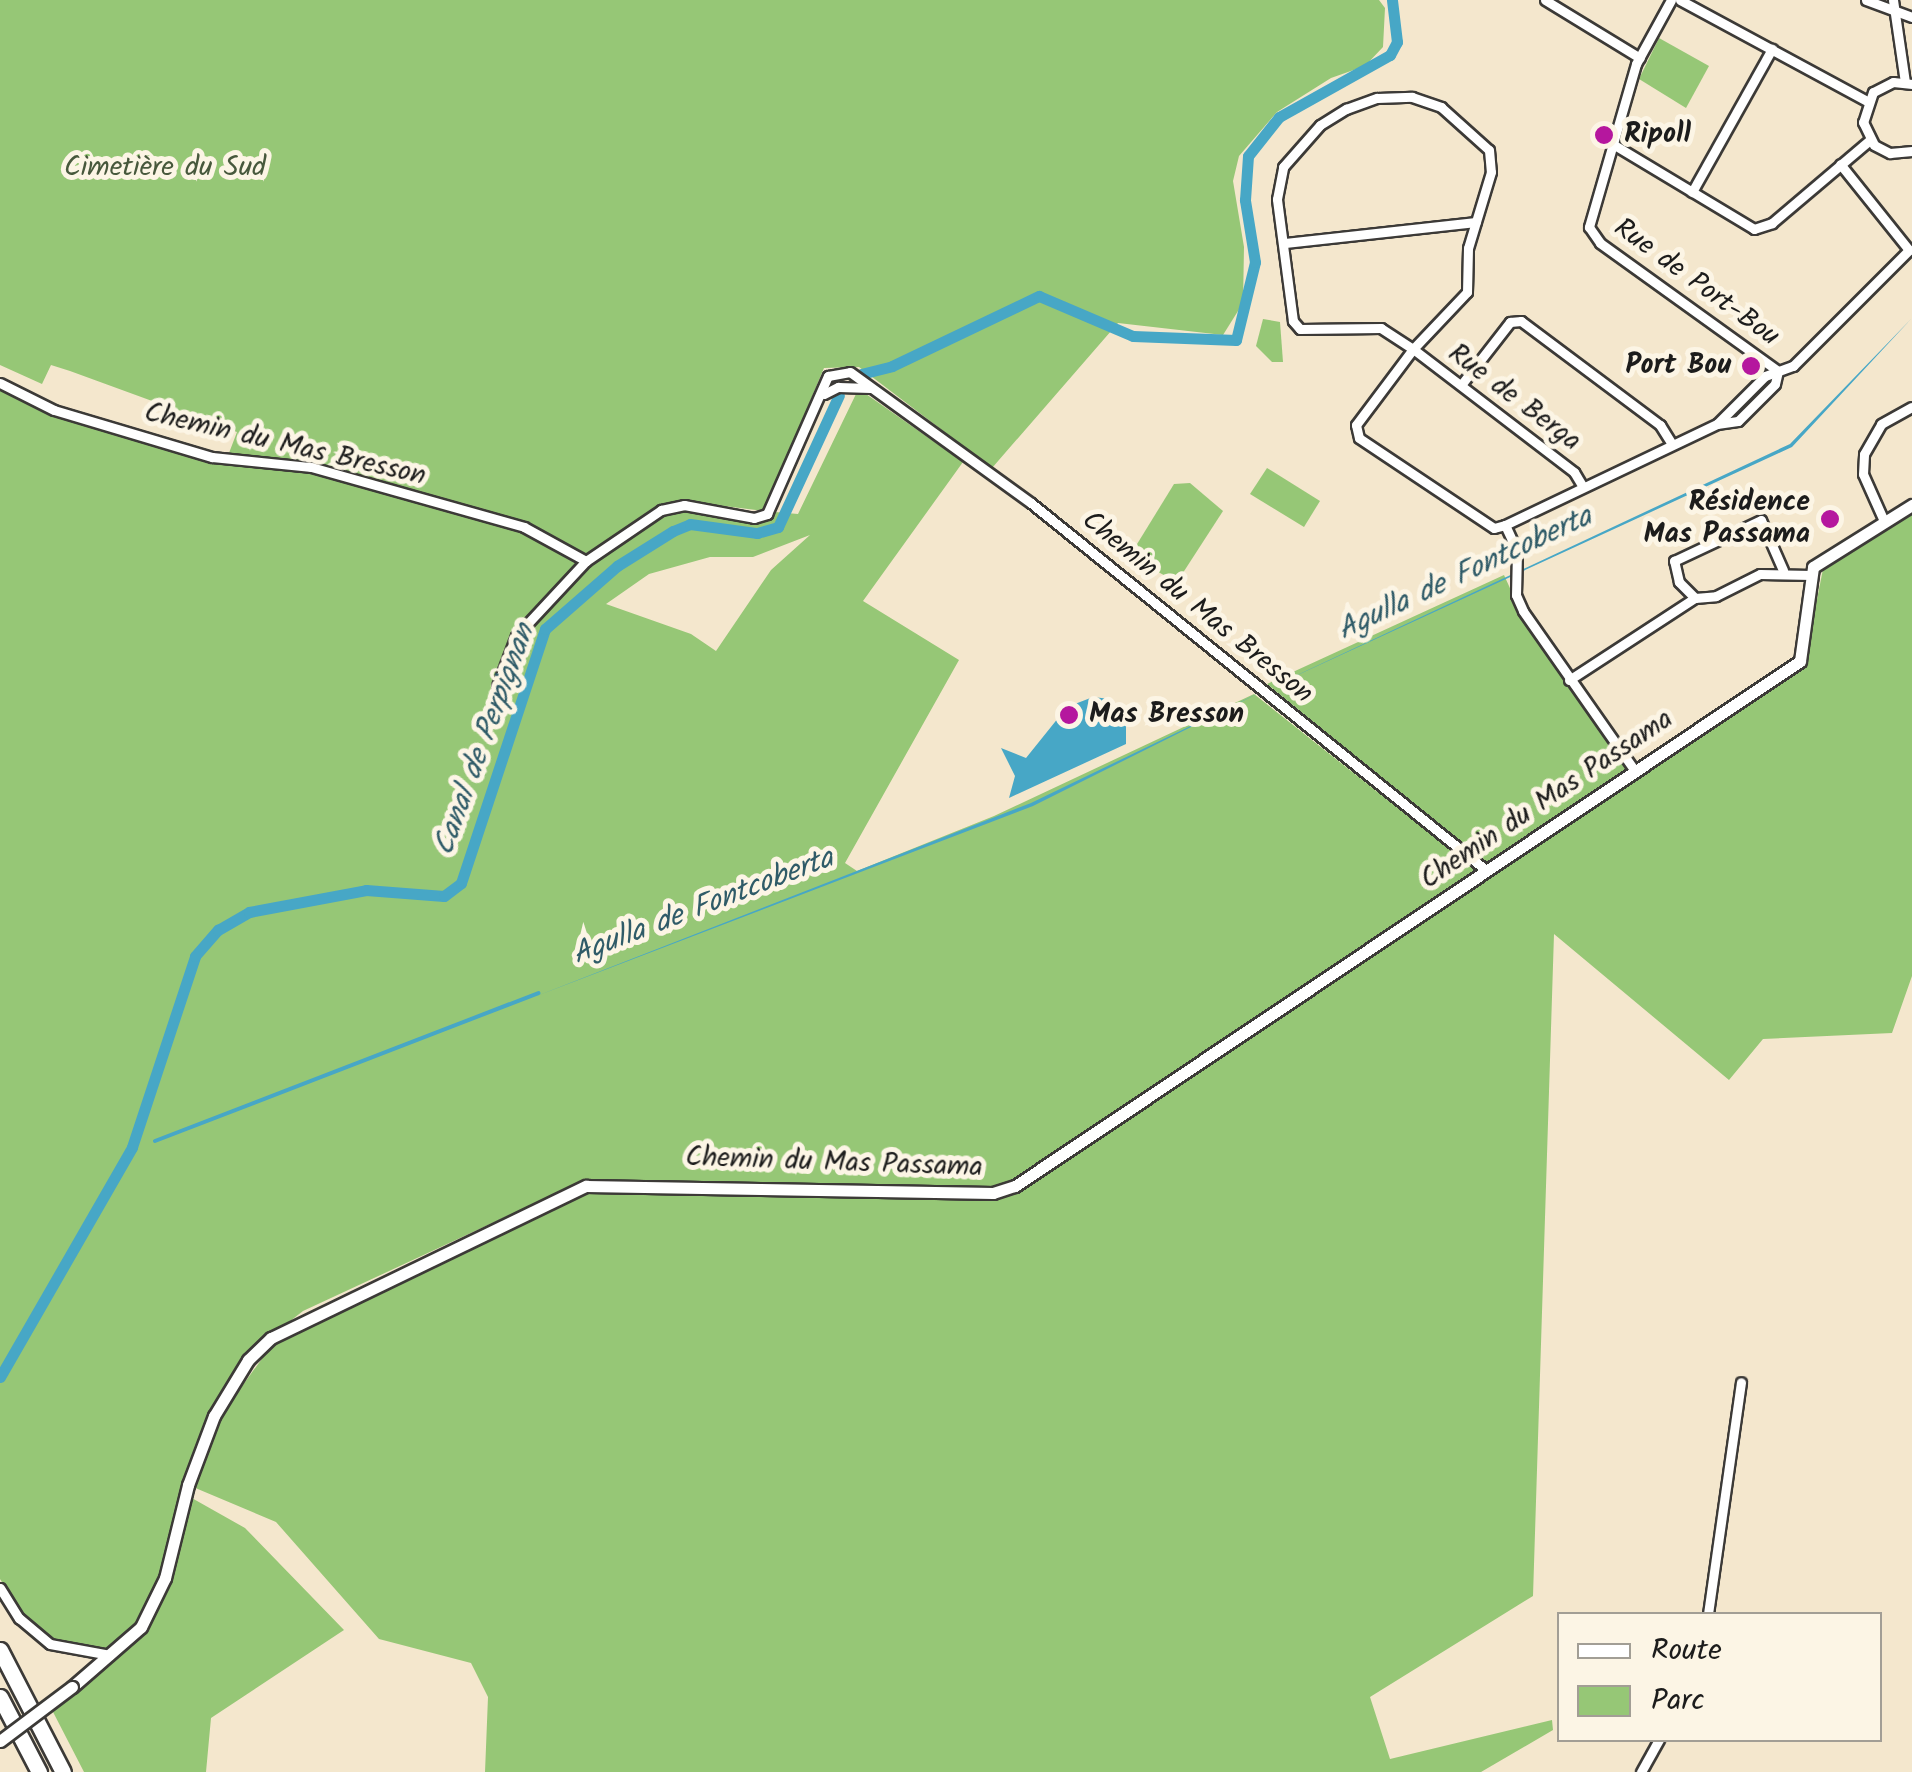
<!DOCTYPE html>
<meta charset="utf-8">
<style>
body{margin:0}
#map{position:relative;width:1912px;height:1772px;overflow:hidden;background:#f4e7cd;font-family:Kalam,sans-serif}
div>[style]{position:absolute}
.green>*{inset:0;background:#96c776}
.water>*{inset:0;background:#47a7c6}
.stream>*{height:4px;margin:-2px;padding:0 2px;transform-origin:2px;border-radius:2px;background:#47a7c6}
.canal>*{height:11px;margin:-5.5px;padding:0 5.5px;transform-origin:5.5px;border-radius:5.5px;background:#47a7c6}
.roads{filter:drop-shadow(2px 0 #3c3a37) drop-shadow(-2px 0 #3c3a37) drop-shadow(0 2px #3c3a37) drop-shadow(0 -2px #3c3a37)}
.street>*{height:9px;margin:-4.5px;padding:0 4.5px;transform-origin:4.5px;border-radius:4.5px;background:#fff}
.secondary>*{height:11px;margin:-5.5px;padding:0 5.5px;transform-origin:5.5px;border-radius:5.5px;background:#fff}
.highway>*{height:15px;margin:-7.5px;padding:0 7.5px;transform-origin:7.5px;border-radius:7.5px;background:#fff}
.bridges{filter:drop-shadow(2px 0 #3c3a37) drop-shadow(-2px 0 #3c3a37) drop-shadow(0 2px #3c3a37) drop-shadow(0 -2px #3c3a37)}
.secondary-bridge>*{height:11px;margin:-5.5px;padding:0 5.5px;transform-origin:5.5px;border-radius:5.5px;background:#fff}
.dots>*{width:28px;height:28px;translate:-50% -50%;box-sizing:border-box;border:5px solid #fcf5e5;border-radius:50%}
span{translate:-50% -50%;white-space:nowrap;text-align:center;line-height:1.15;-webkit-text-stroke:10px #fcf5e5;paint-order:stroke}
.poi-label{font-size:28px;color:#1c1c1c;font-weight:700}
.left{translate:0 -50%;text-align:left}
.right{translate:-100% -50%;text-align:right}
.park-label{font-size:28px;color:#47583c}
.street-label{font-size:28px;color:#1c1c1c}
.water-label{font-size:30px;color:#2f5b68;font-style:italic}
.legend{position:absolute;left:1557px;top:1612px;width:325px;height:130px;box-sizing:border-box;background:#fcf5e5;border:2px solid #a29e95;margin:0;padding:12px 18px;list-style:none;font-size:30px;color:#1c1c1c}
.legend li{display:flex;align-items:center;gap:20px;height:50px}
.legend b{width:50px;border:2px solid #a29e95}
</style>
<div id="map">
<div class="green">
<div style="clip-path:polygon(0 0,1379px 0,1385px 8px,1383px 47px,1365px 66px,1331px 78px,1277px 112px,1239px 156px,1233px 181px,1244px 247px,1243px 303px,1223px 335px,1118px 323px,992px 468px,859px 367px,824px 368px,764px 511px,684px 501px,659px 506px,585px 555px,526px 523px,377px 479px,312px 462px,229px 453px,237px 432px,70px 371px,51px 365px,42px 384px,0 365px)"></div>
<div style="clip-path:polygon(1659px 38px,1709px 66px,1686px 108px,1639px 79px)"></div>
<div style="clip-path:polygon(1263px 319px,1280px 322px,1283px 362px,1272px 362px,1256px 346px)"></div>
<div style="clip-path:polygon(evenodd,0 388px,52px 414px,187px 455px,310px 472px,523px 532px,586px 566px,663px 515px,684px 510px,754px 523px,775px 512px,798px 514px,856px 394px,866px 394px,963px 462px,863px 601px,959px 660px,845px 863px,857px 871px,994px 816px,1254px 694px,1477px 871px,1013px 1181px,992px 1188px,585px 1180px,303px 1311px,244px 1357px,209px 1413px,160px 1576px,136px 1624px,110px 1652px,52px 1640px,23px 1615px,0 1579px,0 388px,810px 535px,771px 570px,716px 651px,691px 634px,606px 604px,649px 574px,710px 557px,753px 557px,810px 535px)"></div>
<div style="clip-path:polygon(1267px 468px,1320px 501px,1304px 527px,1250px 494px)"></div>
<div style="clip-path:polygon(1190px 483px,1223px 511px,1177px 582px,1143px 564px,1134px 549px,1174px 484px)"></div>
<div style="clip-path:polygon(1912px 510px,1912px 976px,1892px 1033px,1763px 1039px,1729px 1080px,1554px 934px,1533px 1596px,1370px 1697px,1390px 1759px,1552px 1720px,1553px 1730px,1481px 1772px,485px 1772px,488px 1697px,471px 1663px,379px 1639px,276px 1522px,193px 1487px,219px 1418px,274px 1342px,588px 1191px,994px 1199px,1017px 1191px,1804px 665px,1824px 564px)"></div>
<div style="clip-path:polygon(1504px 575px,1524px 619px,1627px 769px,1487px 864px,1267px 684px)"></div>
<div style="clip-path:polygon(190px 1497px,245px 1528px,344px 1630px,211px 1718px,206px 1772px,84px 1772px,52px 1710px,145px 1630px)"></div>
</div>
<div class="water">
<div style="clip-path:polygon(1912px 318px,1792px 447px,1265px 690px,1790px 444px)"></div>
<div style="clip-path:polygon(1263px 691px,1033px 806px,534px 997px,1031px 803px)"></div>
<div style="clip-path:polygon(1093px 697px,1110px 699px,1126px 713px,1126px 744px,1009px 798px,1015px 776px,1001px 748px,1026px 758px,1067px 707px)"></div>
</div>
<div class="stream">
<div style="left:155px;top:1141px;width:411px;rotate:-21.1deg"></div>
</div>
<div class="canal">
<div style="left:861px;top:374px;width:32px;rotate:-14deg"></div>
<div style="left:892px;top:366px;width:163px;rotate:-25.5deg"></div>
<div style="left:1039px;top:296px;width:102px;rotate:23.1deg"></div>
<div style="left:1133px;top:336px;width:103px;rotate:2.2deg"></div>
<div style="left:1236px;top:340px;width:80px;rotate:-76.3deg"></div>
<div style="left:1255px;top:262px;width:63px;rotate:-99.2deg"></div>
<div style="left:1245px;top:200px;width:44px;rotate:-86.1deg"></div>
<div style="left:1248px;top:156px;width:50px;rotate:-51.5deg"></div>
<div style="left:1279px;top:117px;width:127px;rotate:-29.2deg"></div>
<div style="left:1390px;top:55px;width:15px;rotate:-62deg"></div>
<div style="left:1397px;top:42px;width:42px;rotate:-96.8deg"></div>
<div style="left:0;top:1377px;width:265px;rotate:-60.1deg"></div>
<div style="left:132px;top:1147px;width:201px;rotate:-71.7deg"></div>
<div style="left:195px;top:956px;width:35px;rotate:-49deg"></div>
<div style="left:218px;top:930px;width:36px;rotate:-30deg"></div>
<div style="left:249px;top:912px;width:119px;rotate:-10.6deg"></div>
<div style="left:366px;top:890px;width:78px;rotate:4.4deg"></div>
<div style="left:444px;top:896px;width:21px;rotate:-37deg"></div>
<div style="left:461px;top:883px;width:268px;rotate:-71.7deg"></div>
<div style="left:545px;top:629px;width:96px;rotate:-41.2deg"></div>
<div style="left:617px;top:566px;width:66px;rotate:-32deg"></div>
<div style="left:673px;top:531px;width:18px;rotate:-22deg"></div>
<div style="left:690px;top:524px;width:68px;rotate:7.7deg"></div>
<div style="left:757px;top:533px;width:22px;rotate:-16deg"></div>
<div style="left:778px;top:527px;width:145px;rotate:-65.2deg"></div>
</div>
<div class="roads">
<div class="street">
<div style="left:1545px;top:0;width:111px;rotate:31.4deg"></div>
<div style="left:1671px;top:0;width:73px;rotate:118.7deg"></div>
<div style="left:1636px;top:64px;width:170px;rotate:106.1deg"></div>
<div style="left:1589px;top:227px;width:19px;rotate:55deg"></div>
<div style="left:1600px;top:243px;width:219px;rotate:35.7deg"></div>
<div style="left:1680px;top:0;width:213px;rotate:28.4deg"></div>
<div style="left:1866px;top:0;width:49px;rotate:20.3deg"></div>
<div style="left:1893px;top:0;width:83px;rotate:81.7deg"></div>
<div style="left:1912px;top:84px;width:19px;rotate:-174deg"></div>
<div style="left:1893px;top:82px;width:22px;rotate:153deg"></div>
<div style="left:1873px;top:92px;width:32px;rotate:108deg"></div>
<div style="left:1863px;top:122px;width:25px;rotate:64deg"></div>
<div style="left:1874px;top:145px;width:18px;rotate:27deg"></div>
<div style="left:1890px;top:153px;width:22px;rotate:-5deg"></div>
<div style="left:1412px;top:97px;width:31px;rotate:19deg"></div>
<div style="left:1441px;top:107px;width:64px;rotate:41.9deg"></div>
<div style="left:1489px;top:150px;width:22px;rotate:85deg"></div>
<div style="left:1491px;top:172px;width:79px;rotate:106.8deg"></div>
<div style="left:1468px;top:248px;width:44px;rotate:91.3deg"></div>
<div style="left:1467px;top:292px;width:79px;rotate:133.5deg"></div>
<div style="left:1413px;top:349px;width:38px;rotate:-147deg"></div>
<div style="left:1381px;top:328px;width:81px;rotate:179.3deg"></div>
<div style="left:1300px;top:329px;width:11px;rotate:-131deg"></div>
<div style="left:1293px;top:321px;width:123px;rotate:-97.5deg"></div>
<div style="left:1277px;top:199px;width:33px;rotate:-79deg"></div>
<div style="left:1283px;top:167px;width:56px;rotate:-48.6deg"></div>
<div style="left:1320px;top:125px;width:31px;rotate:-32deg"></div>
<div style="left:1346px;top:109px;width:33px;rotate:-20deg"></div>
<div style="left:1377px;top:98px;width:35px;rotate:-2deg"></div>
<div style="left:1611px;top:143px;width:167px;rotate:31deg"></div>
<div style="left:1754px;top:229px;width:19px;rotate:-18deg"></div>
<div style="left:1772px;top:223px;width:128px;rotate:-40.3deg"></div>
<div style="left:1692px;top:192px;width:164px;rotate:-60.8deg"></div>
<div style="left:1285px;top:243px;width:192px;rotate:-6.3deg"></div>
<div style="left:0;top:383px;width:60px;rotate:26.6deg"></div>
<div style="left:54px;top:410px;width:165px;rotate:16.6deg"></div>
<div style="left:212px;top:457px;width:100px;rotate:5.8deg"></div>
<div style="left:311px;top:467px;width:221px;rotate:15.7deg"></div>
<div style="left:524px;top:527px;width:71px;rotate:28.7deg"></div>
<div style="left:586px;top:561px;width:91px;rotate:-34.2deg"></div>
<div style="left:661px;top:510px;width:24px;rotate:-12deg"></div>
<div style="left:684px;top:505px;width:71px;rotate:10.5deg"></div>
<div style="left:754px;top:518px;width:14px;rotate:-17deg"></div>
<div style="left:767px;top:514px;width:151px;rotate:-66.2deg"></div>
<div style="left:828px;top:376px;width:22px;rotate:-10deg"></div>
<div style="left:850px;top:372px;width:223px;rotate:35.9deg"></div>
<div style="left:1031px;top:503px;width:586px;rotate:38.9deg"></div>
<div style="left:1461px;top:385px;width:80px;rotate:-52.1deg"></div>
<div style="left:1510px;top:322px;width:11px;rotate:-5deg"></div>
<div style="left:1521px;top:321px;width:174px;rotate:36.8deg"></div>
<div style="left:1660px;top:425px;width:22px;rotate:58deg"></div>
<div style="left:824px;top:394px;width:16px;rotate:-27deg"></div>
<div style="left:838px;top:387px;width:32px;rotate:2deg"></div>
<div style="left:1718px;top:423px;width:66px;rotate:-45deg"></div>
<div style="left:1765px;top:376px;width:30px;rotate:-20deg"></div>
<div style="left:1793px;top:366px;width:164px;rotate:-45deg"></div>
<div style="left:1909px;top:250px;width:110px;rotate:-128.7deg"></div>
<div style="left:1583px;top:487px;width:17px;rotate:-121deg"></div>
<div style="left:1574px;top:472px;width:203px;rotate:-142.6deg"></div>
<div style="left:1413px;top:349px;width:95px;rotate:126.9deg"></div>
<div style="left:1356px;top:425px;width:13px;rotate:77deg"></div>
<div style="left:1359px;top:438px;width:162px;rotate:33.7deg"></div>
<div style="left:1494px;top:528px;width:11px;rotate:-15deg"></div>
<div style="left:1505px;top:525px;width:235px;rotate:-25.5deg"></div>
<div style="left:1717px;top:424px;width:21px;rotate:-8deg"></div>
<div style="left:1738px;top:421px;width:52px;rotate:-45deg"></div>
<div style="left:1775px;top:384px;width:13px;rotate:-77deg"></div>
<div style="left:1884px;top:521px;width:51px;rotate:-114.1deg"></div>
<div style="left:1863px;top:474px;width:20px;rotate:-87deg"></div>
<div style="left:1864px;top:454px;width:34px;rotate:-60deg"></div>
<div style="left:1881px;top:424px;width:35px;rotate:-29deg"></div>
<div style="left:1505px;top:525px;width:29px;rotate:65deg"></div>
<div style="left:1517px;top:551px;width:44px;rotate:91.3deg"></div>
<div style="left:1516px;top:595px;width:17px;rotate:66deg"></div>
<div style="left:1523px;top:611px;width:195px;rotate:55deg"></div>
<div style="left:1695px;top:598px;width:23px;rotate:-135deg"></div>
<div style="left:1679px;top:582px;width:22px;rotate:-103deg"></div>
<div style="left:1674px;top:561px;width:96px;rotate:-25.2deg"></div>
<div style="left:1761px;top:520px;width:55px;rotate:66.3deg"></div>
<div style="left:1569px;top:680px;width:150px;rotate:-33.1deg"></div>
<div style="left:1695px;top:598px;width:21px;rotate:-5deg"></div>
<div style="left:1716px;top:596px;width:49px;rotate:-26.6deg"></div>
<div style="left:1760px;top:574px;width:52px;rotate:1.1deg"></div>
<div style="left:497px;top:686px;width:53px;rotate:-69.2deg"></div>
<div style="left:516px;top:636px;width:103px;rotate:-47deg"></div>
<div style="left:0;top:1588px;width:36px;rotate:58deg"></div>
<div style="left:19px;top:1618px;width:40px;rotate:40deg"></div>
<div style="left:50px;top:1644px;width:61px;rotate:10.4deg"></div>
<div style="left:1708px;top:1614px;width:234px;rotate:-81.9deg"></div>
<div style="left:1641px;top:1772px;width:37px;rotate:-61deg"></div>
</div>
<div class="secondary">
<div style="left:72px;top:1687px;width:91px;rotate:-41deg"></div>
<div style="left:141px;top:1627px;width:55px;rotate:-63.9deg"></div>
<div style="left:165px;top:1578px;width:96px;rotate:-76.1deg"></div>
<div style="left:188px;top:1485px;width:74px;rotate:-69.4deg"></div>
<div style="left:214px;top:1416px;width:66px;rotate:-58.7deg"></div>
<div style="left:248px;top:1360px;width:32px;rotate:-44deg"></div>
<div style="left:271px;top:1338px;width:350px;rotate:-25.8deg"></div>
<div style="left:586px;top:1186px;width:407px;rotate:1deg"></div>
<div style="left:993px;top:1193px;width:23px;rotate:-18deg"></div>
<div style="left:1015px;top:1186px;width:944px;rotate:-33.77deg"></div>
<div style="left:1800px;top:661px;width:95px;rotate:-82.1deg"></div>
<div style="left:1813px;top:567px;width:117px;rotate:-32.1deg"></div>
</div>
<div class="highway">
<div style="left:0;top:1650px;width:137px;rotate:62.7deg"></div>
<div style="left:0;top:1697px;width:85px;rotate:62.5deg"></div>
</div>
</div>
<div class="bridges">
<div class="secondary-bridge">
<div style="left:0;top:1741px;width:90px;rotate:-36.9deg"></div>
</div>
</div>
<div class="dots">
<div style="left:1604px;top:135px;background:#b5179e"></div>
<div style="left:1751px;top:366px;background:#b5179e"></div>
<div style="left:1830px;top:519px;background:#b5179e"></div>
<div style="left:1069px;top:715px;background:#b5179e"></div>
</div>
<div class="poi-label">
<span class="left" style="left:1624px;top:135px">Ripoll</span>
<span class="right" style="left:1731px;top:366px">Port Bou</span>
<span class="right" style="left:1810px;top:519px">Résidence<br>Mas Passama</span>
<span class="left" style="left:1089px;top:715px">Mas Bresson</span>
</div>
<div class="park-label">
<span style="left:165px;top:168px">Cimetière du Sud</span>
</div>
<div class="street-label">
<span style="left:1696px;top:283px;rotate:36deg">Rue de Port-Bou</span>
<span style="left:1514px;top:398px;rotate:37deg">Rue de Berga</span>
<span style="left:285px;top:445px;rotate:13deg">Chemin du Mas Bresson</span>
<span style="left:1197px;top:608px;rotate:39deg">Chemin du Mas Bresson</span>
<span style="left:1547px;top:800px;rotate:-34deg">Chemin du Mas Passama</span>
<span style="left:834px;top:1163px;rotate:2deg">Chemin du Mas Passama</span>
</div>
<div class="water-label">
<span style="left:1465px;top:574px;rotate:-25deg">Agulla de Fontcoberta</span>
<span style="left:485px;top:740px;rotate:-70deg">Canal de Perpignan</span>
<span style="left:703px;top:907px;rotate:-21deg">Agulla de Fontcoberta</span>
</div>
<ul class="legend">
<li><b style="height:12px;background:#fff"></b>Route</li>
<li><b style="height:28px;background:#96c776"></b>Parc</li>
</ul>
</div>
